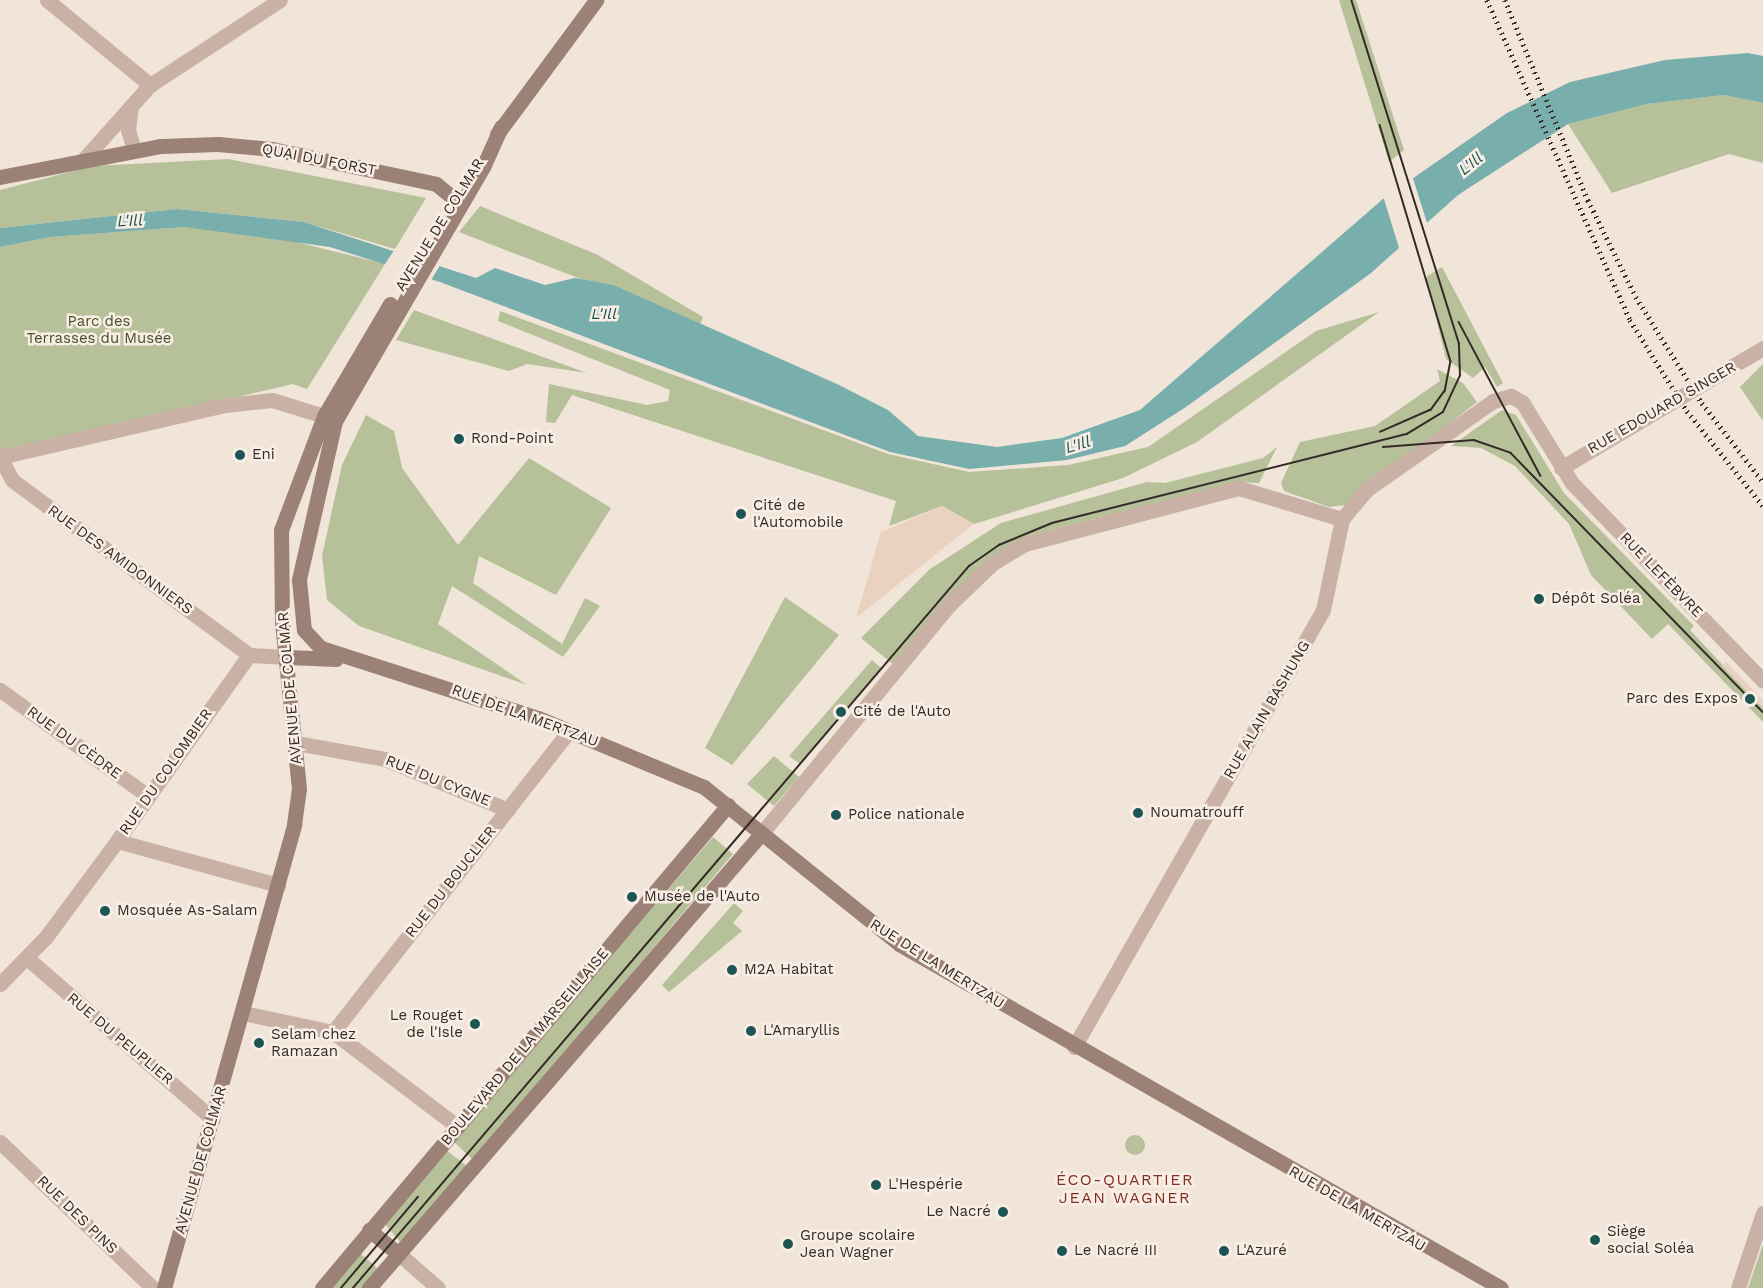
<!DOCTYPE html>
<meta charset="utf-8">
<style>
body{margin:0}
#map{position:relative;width:1763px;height:1288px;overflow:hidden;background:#f1e4d9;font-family:"Work Sans",sans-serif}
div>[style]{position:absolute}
.green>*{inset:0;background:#b6c099}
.round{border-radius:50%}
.plaza>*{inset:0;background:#e9d3c0}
.water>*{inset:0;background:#78aeab}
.pier>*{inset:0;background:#f1e4d9}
.street>*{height:15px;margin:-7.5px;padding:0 7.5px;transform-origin:7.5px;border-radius:7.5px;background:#c9b2a5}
.secondary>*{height:15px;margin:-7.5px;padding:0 7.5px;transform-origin:7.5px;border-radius:7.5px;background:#9c8177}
.tram>*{height:1.5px;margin:-0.75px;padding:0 0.75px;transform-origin:0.75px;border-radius:0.75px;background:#342a26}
.rail>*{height:4.5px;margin-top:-2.25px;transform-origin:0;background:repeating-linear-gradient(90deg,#342a26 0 1.5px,transparent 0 6px)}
.dots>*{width:16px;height:16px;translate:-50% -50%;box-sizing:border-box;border:3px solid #f9eee5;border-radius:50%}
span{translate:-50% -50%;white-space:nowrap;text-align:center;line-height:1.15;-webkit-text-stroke:5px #f9eee5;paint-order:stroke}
.street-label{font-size:15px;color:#342a26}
.park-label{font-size:15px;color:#47522a}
.poi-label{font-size:15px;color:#342a26}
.left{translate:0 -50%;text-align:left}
.right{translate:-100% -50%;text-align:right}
.water-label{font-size:16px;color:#1c5554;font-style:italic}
.neighbourhood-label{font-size:16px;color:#832f20;letter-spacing:1.5px}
</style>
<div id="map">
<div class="green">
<div style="clip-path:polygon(1339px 0,1356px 0,1404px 150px,1389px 162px)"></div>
<div style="clip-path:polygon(1724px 95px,1763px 103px,1763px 163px,1729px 154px,1612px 193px,1568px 124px,1647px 104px)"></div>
<div style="clip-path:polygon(228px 159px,426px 198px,395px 249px,304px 222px,177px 209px,0 228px,0 190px,93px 166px)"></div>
<div style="clip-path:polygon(480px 206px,598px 255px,703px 317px,700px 325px,459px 232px)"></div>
<div style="clip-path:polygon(185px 227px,260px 233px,385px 264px,307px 389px,293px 384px,0 451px,0 247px,51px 237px)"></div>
<div style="clip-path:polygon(1442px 267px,1503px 383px,1497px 387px,1485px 367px,1473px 378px,1446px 359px,1426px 277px)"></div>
<div style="clip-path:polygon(414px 310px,587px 373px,527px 364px,509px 371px,396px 340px)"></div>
<div style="clip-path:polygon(500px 311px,888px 454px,969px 472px,1068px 465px,1148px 447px,1316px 331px,1379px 312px,1197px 442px,1123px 478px,974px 524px,942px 506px,889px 526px,896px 501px,572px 395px,555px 423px,546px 422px,549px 384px,647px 405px,668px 401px,670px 390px,498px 321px)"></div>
<div style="clip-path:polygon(1763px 364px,1763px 421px,1740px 387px)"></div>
<div style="clip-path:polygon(1437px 369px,1463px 383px,1477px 402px,1345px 505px,1329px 507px,1284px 491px,1281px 483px,1300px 442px,1375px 426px,1440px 381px)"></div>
<div style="clip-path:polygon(1502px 410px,1516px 415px,1564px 493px,1694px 626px,1690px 630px,1763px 708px,1763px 722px,1668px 624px,1652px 639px,1591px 575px,1569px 524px,1515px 466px,1481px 448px,1451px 446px)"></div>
<div style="clip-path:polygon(366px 415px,394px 431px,402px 468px,458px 545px,529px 458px,611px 508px,556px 595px,479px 556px,473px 583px,562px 644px,585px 598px,600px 606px,563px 657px,452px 586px,438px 624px,527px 685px,359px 626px,327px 600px,322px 556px,342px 465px)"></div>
<div style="clip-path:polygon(1277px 447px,1259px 483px,1237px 482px,1032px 535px,894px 665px,861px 638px,930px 569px,1001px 523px,1147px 482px,1165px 483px,1263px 458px)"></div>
<div style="clip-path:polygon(785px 597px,839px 635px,732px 765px,705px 748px)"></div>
<div style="clip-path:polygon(872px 660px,881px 668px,800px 764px,789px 756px)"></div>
<div style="clip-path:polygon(774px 756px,799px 777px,774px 806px,747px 784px)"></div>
<div style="clip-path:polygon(713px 837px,733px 854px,473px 1160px,453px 1141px)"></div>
<div style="clip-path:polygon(734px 903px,743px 911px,733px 923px,742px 931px,669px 992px,662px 985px)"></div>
<div class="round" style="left:1125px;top:1135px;width:20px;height:20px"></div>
<div style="clip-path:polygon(446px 1150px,467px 1166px,400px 1242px,384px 1223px)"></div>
<div style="clip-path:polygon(1763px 1244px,1763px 1288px,1748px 1288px)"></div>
<div style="clip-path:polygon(359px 1252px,379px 1270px,365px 1288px,329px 1288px)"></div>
</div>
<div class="plaza">
<div style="clip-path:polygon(942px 506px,974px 524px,856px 618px,881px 532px)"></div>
<div style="clip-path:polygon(1726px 662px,1763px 700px,1763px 708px,1722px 666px)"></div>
</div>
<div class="water">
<div style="clip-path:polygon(1748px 53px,1763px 56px,1763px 103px,1724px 95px,1647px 104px,1568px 124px,1458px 195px,1371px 273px,1186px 407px,1125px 446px,1067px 460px,969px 469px,890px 452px,440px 282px,330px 247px,185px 227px,51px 237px,0 247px,0 228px,177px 209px,304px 222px,476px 278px,495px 268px,545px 285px,575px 278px,613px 285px,837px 384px,888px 410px,918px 436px,997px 447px,1062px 438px,1140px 410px,1383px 199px,1507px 113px,1570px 82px,1665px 60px)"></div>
</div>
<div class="pier">
<div style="clip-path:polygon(1412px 175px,1428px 226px,1400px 251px,1383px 196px)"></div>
<div style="clip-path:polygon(397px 246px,442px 262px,430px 282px,383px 267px)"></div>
</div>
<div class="street">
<div style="left:47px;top:0;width:134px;rotate:39.5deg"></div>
<div style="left:131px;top:106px;width:24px;rotate:97deg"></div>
<div style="left:128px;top:130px;width:21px;rotate:73deg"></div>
<div style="left:84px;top:159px;width:99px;rotate:-48.3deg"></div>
<div style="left:150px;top:85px;width:155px;rotate:-33.2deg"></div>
<div style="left:0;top:457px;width:231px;rotate:-13deg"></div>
<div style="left:225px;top:405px;width:47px;rotate:-6.1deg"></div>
<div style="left:272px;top:400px;width:54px;rotate:17.1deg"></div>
<div style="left:324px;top:416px;width:13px;rotate:72deg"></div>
<div style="left:0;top:457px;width:26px;rotate:62deg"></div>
<div style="left:12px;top:480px;width:295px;rotate:36.4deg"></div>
<div style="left:1561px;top:468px;width:235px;rotate:-30.7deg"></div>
<div style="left:249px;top:655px;width:228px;rotate:125.4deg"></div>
<div style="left:117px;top:841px;width:167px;rotate:15.3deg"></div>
<div style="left:249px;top:655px;width:39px;rotate:3deg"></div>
<div style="left:0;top:690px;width:182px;rotate:35.6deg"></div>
<div style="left:296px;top:743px;width:90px;rotate:10.2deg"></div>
<div style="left:385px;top:759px;width:133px;rotate:22.5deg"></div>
<div style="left:761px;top:834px;width:296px;rotate:-50.6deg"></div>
<div style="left:949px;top:605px;width:61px;rotate:-43.7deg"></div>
<div style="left:993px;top:563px;width:37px;rotate:-31deg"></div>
<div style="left:1025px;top:544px;width:221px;rotate:-14.7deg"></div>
<div style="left:1239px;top:488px;width:108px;rotate:16.8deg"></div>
<div style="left:27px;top:958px;width:246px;rotate:40.9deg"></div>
<div style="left:0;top:984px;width:66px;rotate:-45.6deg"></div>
<div style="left:46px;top:937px;width:119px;rotate:-53.5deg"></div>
<div style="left:243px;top:1013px;width:92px;rotate:11.9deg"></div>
<div style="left:333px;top:1032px;width:157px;rotate:37.2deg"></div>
<div style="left:333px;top:1032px;width:382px;rotate:-51.9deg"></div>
<div style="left:1074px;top:1047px;width:503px;rotate:-60.33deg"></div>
<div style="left:1323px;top:610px;width:93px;rotate:-78.2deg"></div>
<div style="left:1342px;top:519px;width:38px;rotate:-50deg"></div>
<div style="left:1366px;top:490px;width:155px;rotate:-35deg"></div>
<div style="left:1493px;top:401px;width:19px;rotate:-16deg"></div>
<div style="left:1511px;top:396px;width:13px;rotate:29deg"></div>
<div style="left:1522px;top:402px;width:95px;rotate:58.3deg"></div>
<div style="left:1572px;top:483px;width:275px;rotate:46deg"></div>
<div style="left:0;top:1142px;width:211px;rotate:43.7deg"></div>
<div style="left:399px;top:1254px;width:52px;rotate:41.1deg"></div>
<div style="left:1738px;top:1288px;width:79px;rotate:-71.6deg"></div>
</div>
<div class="secondary">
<div style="left:501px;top:127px;width:44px;rotate:114.2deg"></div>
<div style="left:483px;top:167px;width:294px;rotate:120.2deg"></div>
<div style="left:335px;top:421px;width:163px;rotate:102.8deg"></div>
<div style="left:299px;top:580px;width:50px;rotate:84.3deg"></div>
<div style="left:304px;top:630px;width:25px;rotate:47deg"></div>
<div style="left:321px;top:648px;width:228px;rotate:17.9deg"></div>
<div style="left:538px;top:718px;width:180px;rotate:22.6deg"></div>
<div style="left:704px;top:787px;width:250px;rotate:38.8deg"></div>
<div style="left:899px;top:944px;width:693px;rotate:29.74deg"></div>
<div style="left:497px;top:134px;width:167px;rotate:-53.5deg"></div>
<div style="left:0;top:177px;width:164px;rotate:-10.9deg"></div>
<div style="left:161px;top:146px;width:57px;rotate:-2deg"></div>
<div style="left:218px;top:144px;width:54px;rotate:5.3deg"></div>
<div style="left:272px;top:149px;width:168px;rotate:12deg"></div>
<div style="left:436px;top:184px;width:32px;rotate:39deg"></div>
<div style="left:288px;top:657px;width:48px;rotate:2.4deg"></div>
<div style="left:369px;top:1230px;width:38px;rotate:39deg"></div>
<div style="left:164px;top:1288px;width:482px;rotate:-74.3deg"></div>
<div style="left:294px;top:824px;width:35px;rotate:-82deg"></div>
<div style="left:299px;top:789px;width:167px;rotate:-95.8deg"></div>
<div style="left:282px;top:623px;width:93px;rotate:-90.6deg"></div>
<div style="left:281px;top:530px;width:122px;rotate:-69.3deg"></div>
<div style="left:324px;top:416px;width:130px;rotate:-59.5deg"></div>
<div style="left:322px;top:1288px;width:631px;rotate:-49.95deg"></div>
<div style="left:369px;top:1288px;width:600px;rotate:-49.19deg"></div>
</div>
<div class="tram">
<div style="left:1380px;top:125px;width:246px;rotate:73.3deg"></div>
<div style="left:1451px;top:361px;width:31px;rotate:101deg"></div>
<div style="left:1445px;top:391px;width:24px;rotate:126deg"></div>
<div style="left:1431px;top:410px;width:55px;rotate:156.3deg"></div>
<div style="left:1459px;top:322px;width:174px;rotate:62deg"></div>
<div style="left:1383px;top:447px;width:91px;rotate:-4.4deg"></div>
<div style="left:1474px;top:440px;width:39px;rotate:19deg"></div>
<div style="left:1511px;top:453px;width:361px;rotate:45.8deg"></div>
<div style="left:341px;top:1288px;width:119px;rotate:-49.8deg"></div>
<div style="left:353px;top:1288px;width:949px;rotate:-49.53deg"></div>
<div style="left:969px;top:566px;width:37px;rotate:-35deg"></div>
<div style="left:999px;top:545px;width:57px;rotate:-22.5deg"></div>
<div style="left:1052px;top:523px;width:366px;rotate:-14.1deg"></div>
<div style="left:1407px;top:434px;width:42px;rotate:-31.4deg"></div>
<div style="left:1443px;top:412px;width:40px;rotate:-65deg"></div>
<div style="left:1460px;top:376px;width:32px;rotate:-92deg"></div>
<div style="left:1459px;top:344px;width:361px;rotate:-107.4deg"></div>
</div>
<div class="rail">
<div style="left:1487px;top:0;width:350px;rotate:65.9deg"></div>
<div style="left:1630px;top:320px;width:107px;rotate:57.9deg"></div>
<div style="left:1687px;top:411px;width:122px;rotate:51.3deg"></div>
<div style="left:1505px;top:0;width:217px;rotate:67.5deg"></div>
<div style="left:1588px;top:200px;width:108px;rotate:63.7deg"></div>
<div style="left:1636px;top:297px;width:125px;rotate:58.1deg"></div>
<div style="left:1702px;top:403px;width:100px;rotate:52.3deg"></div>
</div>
<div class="dots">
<div style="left:459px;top:439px;background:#1c5554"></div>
<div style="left:240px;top:455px;background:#1c5554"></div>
<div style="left:741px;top:514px;background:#1c5554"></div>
<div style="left:1539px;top:599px;background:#1c5554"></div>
<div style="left:1750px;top:699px;background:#1c5554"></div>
<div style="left:841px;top:712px;background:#1c5554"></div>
<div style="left:1138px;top:813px;background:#1c5554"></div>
<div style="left:836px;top:815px;background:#1c5554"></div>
<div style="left:632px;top:897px;background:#1c5554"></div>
<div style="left:105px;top:911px;background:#1c5554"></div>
<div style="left:732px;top:970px;background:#1c5554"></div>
<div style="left:475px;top:1024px;background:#1c5554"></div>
<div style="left:751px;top:1031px;background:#1c5554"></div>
<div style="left:259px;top:1043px;background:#1c5554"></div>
<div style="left:876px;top:1185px;background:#1c5554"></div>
<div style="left:1003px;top:1212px;background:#1c5554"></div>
<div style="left:1595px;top:1240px;background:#1c5554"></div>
<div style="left:788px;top:1244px;background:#1c5554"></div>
<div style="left:1062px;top:1251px;background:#1c5554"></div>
<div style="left:1224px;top:1251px;background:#1c5554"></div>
</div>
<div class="street-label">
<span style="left:319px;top:160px;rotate:11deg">QUAI DU FORST</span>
<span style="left:440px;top:225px;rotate:-58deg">AVENUE DE COLMAR</span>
<span style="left:1662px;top:408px;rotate:-30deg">RUE EDOUARD SINGER</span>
<span style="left:120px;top:560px;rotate:36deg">RUE DES AMIDONNIERS</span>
<span style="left:1661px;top:575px;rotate:46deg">RUE LEFÈBVRE</span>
<span style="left:290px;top:688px;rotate:-95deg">AVENUE DE COLMAR</span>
<span style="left:1267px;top:710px;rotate:-60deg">RUE ALAIN BASHUNG</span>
<span style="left:525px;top:716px;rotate:20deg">RUE DE LA MERTZAU</span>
<span style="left:74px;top:743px;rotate:36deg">RUE DU CÈDRE</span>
<span style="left:166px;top:772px;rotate:-55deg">RUE DU COLOMBIER</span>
<span style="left:438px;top:781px;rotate:22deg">RUE DU CYGNE</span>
<span style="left:451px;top:882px;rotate:-52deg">RUE DU BOUCLIER</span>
<span style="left:937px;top:964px;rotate:32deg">RUE DE LA MERTZAU</span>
<span style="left:120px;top:1039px;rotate:40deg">RUE DU PEUPLIER</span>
<span style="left:525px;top:1047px;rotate:-50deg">BOULEVARD DE LA MARSEILLAISE</span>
<span style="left:201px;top:1160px;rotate:-74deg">AVENUE DE COLMAR</span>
<span style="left:1357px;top:1209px;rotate:30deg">RUE DE LA MERTZAU</span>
<span style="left:77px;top:1215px;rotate:44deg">RUE DES PINS</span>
</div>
<div class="park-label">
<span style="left:99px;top:330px">Parc des<br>Terrasses du Musée</span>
</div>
<div class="poi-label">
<span class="left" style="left:471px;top:439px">Rond-Point</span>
<span class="left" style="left:252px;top:455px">Eni</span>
<span class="left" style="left:753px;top:514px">Cité de<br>l'Automobile</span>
<span class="left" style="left:1551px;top:599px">Dépôt Soléa</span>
<span class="right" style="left:1738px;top:699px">Parc des Expos</span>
<span class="left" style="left:853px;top:712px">Cité de l'Auto</span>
<span class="left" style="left:1150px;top:813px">Noumatrouff</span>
<span class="left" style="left:848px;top:815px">Police nationale</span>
<span class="left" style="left:644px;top:897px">Musée de l'Auto</span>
<span class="left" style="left:117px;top:911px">Mosquée As-Salam</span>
<span class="left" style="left:744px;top:970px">M2A Habitat</span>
<span class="right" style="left:463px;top:1024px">Le Rouget<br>de l'Isle</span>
<span class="left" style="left:763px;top:1031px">L'Amaryllis</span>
<span class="left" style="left:271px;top:1043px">Selam chez<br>Ramazan</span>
<span class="left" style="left:888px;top:1185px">L'Hespérie</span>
<span class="right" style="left:991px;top:1212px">Le Nacré</span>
<span class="left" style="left:1607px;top:1240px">Siège<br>social Soléa</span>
<span class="left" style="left:800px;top:1244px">Groupe scolaire<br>Jean Wagner</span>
<span class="left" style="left:1074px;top:1251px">Le Nacré III</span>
<span class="left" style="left:1236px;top:1251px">L'Azuré</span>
</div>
<div class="water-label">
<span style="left:1471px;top:164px;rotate:-39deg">L'Ill</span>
<span style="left:130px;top:221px;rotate:-3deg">L'Ill</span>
<span style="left:604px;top:314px">L'Ill</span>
<span style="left:1078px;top:445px;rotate:-17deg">L'Ill</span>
</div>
<div class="neighbourhood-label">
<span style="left:1125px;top:1189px">ÉCO-QUARTIER<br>JEAN WAGNER</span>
</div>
</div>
